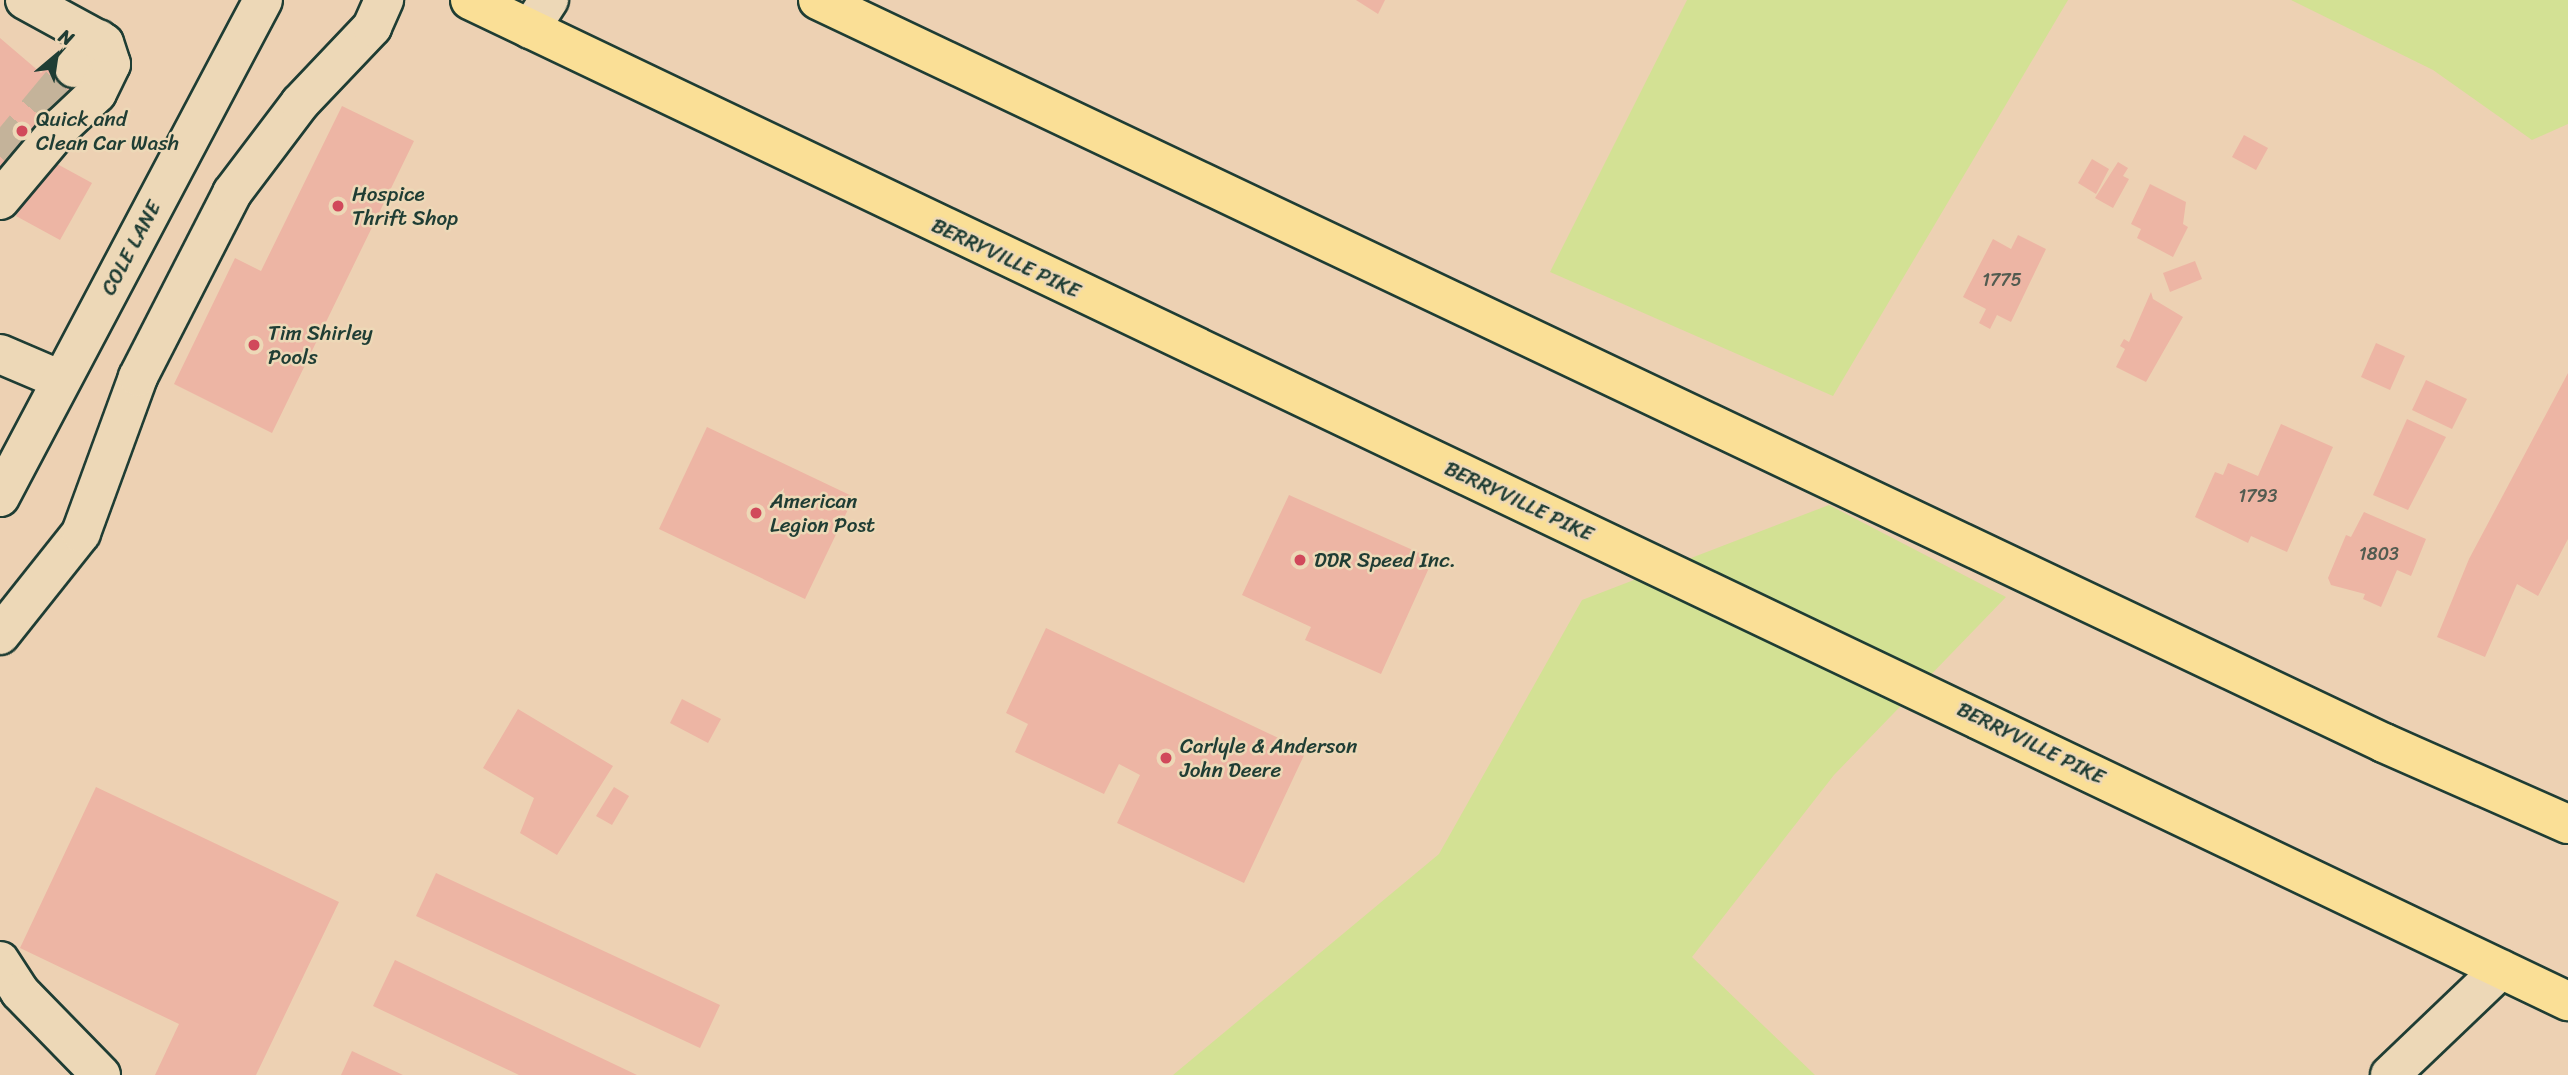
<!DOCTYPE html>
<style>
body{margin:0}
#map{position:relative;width:2568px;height:1075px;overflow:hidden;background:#edd1b3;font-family:Sriracha,sans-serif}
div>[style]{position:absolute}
.green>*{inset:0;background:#d3e194}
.building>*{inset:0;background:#edb5a4}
.minor-tunnel>*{height:38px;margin-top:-19px;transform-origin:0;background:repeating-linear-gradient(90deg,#c4b39a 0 38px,transparent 0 57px)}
.roads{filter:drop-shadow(2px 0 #1f3d34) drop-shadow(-2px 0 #1f3d34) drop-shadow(0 2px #1f3d34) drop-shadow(0 -2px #1f3d34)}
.minor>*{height:38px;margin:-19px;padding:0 19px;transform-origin:19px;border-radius:19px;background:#edd8b7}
.highway>*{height:38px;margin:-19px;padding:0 19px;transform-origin:19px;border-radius:19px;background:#fadf96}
.dots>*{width:19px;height:19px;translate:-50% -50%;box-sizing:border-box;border:4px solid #edd8b7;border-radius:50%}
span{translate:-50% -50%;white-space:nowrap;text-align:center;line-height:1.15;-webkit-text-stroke:5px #edd8b7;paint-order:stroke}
.number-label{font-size:18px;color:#525b50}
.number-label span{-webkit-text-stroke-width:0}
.poi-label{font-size:21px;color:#1f3d34}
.left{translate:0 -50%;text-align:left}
.street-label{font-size:21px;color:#1f3d34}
.north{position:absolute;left:21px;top:21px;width:70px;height:70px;-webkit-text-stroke:5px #edd8b7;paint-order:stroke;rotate:29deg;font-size:19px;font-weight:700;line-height:28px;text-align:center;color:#1f3d34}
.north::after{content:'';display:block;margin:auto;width:24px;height:32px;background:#1f3d34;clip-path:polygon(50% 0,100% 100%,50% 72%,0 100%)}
</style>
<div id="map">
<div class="green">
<div style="clip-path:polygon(1687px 0,2068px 0,1833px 396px,1550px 272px)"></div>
<div style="clip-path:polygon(2291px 0,2568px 0,2568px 124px,2532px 140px,2433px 70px)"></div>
<div style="clip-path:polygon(1829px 505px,2006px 597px,1834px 775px,1692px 957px,1815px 1075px,1173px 1075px,1439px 854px,1582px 600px)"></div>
</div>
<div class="building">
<div style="clip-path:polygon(1356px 0,1385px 0,1378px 14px)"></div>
<div style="clip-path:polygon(0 38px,41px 73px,58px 54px,87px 79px,0 182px)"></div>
<div style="clip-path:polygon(342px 106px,414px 141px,272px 433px,174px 384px,235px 258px,261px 271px)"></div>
<div style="clip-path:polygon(2244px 135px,2268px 148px,2256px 170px,2232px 157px)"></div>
<div style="clip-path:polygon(48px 159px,92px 183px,60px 240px,16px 216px)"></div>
<div style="clip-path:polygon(2092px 159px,2109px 169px,2096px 194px,2078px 183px)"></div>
<div style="clip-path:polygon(2118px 162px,2128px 168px,2123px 176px,2129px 179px,2113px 208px,2095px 198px)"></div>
<div style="clip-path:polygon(2150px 184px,2186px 202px,2183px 224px,2188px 227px,2173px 257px,2137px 238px,2141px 229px,2131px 224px)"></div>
<div style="clip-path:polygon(2018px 235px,2046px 249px,2011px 322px,1997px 315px,1990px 329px,1979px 323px,1986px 309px,1963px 297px,1993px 239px,2011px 249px)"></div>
<div style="clip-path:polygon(2195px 261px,2202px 279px,2170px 292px,2163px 273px)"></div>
<div style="clip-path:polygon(2151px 292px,2153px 299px,2183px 317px,2146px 382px,2116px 367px,2125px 349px,2120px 346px,2124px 339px,2129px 342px)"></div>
<div style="clip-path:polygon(2376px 343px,2405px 356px,2390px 390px,2361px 377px)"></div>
<div style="clip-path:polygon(2568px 373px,2568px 539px,2538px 596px,2517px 584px,2485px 657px,2437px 637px,2469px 559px)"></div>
<div style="clip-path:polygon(2426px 380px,2467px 399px,2452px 429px,2412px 410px)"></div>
<div style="clip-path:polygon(2407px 419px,2446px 437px,2408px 510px,2373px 495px)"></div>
<div style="clip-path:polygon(2281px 424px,2333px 447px,2287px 552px,2251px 536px,2248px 543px,2195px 517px,2215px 472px,2223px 475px,2228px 463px,2258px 476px)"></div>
<div style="clip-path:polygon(707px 427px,854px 497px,805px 599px,659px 529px)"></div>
<div style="clip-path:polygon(1289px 495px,1433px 559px,1381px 674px,1305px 640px,1311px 627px,1242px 595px)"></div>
<div style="clip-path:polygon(2364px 512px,2426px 539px,2411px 576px,2397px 570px,2381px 607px,2363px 599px,2365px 594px,2331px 585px,2328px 578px,2346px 535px,2351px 537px)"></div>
<div style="clip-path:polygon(1046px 628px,1306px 751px,1244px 883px,1117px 823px,1140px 775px,1119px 764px,1104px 794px,1015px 752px,1028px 724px,1006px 713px)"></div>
<div style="clip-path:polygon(682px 699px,721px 719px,708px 743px,670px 723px)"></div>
<div style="clip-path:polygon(518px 709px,613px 766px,557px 855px,520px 833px,534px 798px,483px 768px)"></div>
<div style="clip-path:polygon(96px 787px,339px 902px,256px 1075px,155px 1075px,179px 1024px,20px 948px)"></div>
<div style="clip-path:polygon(614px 787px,629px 796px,612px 825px,596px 816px)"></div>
<div style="clip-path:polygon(436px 873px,720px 1005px,700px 1048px,416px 916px)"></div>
<div style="clip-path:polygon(395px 960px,637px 1075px,519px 1075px,373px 1006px)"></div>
<div style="clip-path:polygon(352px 1051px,403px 1075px,341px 1075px)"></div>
</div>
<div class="minor-tunnel">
<div style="left:0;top:157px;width:116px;rotate:-50.3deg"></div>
</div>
<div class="roads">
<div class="minor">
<div style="left:530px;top:29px;width:35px;rotate:-57deg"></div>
<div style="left:74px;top:68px;width:38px;rotate:-49deg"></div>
<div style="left:0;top:200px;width:97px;rotate:-50deg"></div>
<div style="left:62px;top:126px;width:48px;rotate:-43.3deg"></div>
<div style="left:97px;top:93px;width:32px;rotate:-64deg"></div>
<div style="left:111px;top:64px;width:22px;rotate:-108deg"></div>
<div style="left:104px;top:43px;width:90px;rotate:-151.4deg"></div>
<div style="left:0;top:354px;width:66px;rotate:23.1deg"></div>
<div style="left:0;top:497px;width:562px;rotate:-62.11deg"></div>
<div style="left:0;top:635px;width:130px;rotate:-51.5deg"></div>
<div style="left:81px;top:533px;width:166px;rotate:-69.9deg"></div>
<div style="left:138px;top:377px;width:207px;rotate:-62.9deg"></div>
<div style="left:232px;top:193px;width:113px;rotate:-52.9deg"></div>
<div style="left:300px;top:103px;width:105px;rotate:-46.5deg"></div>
<div style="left:372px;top:27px;width:30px;rotate:-66deg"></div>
<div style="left:0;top:961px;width:37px;rotate:57deg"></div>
<div style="left:20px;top:992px;width:116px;rotate:45.7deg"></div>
<div style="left:2390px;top:1075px;width:153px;rotate:-43.7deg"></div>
</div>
<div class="highway">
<div style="left:470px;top:0;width:2325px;rotate:25.51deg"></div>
<div style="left:818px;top:0;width:1733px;rotate:25.38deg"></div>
<div style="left:2384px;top:743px;width:201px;rotate:23.8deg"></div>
</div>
</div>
<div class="dots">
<div style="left:22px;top:131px;background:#d1495b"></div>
<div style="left:338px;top:206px;background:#d1495b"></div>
<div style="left:254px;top:345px;background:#d1495b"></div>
<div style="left:756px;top:513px;background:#d1495b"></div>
<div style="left:1300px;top:560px;background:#d1495b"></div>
<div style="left:1166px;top:758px;background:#d1495b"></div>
</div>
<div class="number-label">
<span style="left:2002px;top:280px">1775</span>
<span style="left:2258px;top:496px">1793</span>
<span style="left:2379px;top:554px">1803</span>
</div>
<div class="poi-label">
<span class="left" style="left:36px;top:131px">Quick and<br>Clean Car Wash</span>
<span class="left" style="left:352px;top:206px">Hospice<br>Thrift Shop</span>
<span class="left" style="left:268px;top:345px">Tim Shirley<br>Pools</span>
<span class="left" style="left:770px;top:513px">American<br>Legion Post</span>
<span class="left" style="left:1314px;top:560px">DDR Speed Inc.</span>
<span class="left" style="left:1180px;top:758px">Carlyle &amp; Anderson<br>John Deere</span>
</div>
<div class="street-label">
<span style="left:131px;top:248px;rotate:-62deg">COLE LANE</span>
<span style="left:1006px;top:258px;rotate:25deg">BERRYVILLE PIKE</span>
<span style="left:1519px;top:501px;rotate:25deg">BERRYVILLE PIKE</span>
<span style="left:2031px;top:743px;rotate:26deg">BERRYVILLE PIKE</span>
</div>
<div class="north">N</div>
</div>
